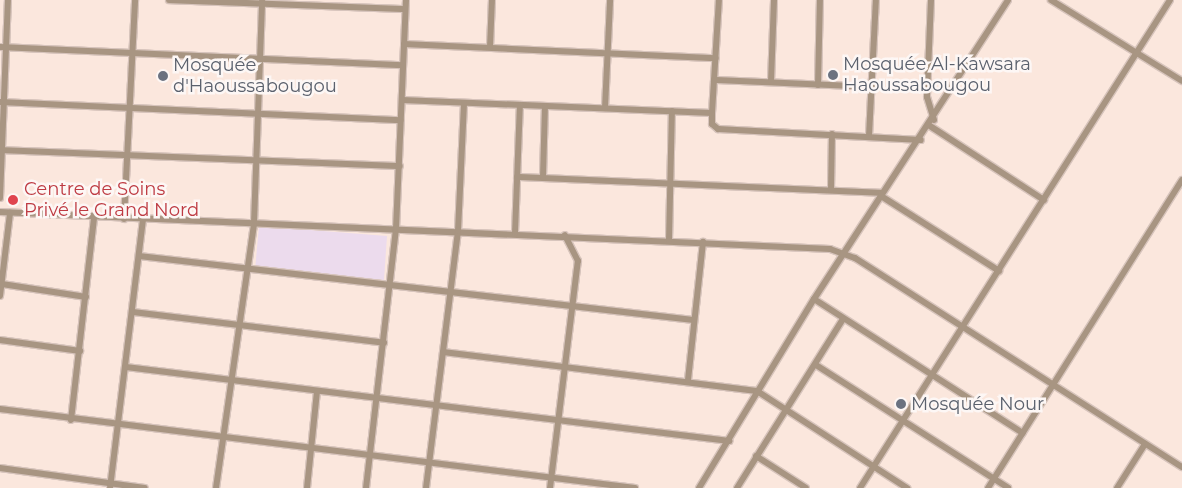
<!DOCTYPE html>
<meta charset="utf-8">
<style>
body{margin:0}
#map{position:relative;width:1182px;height:488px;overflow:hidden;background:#fbe7dd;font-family:Montserrat,sans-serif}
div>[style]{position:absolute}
.commercial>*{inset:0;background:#ecdbed}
.roads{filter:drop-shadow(1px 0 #d7c4bc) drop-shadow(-1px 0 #d7c4bc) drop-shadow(0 1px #d7c4bc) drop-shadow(0 -1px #d7c4bc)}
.minor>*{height:6px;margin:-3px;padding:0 3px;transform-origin:3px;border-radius:3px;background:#a89582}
.dots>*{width:14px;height:14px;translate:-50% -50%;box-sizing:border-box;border:2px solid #fdf7f5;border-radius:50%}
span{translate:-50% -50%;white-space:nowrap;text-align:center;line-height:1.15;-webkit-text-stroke:5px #fdf7f5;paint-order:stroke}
.worship-label{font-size:18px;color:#5b616d}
.left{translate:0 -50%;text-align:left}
.health-label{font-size:18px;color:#be3a42}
</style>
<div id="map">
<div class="commercial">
<div style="clip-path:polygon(259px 226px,387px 236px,384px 280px,255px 270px)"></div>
</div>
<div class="roads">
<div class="minor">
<div style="left:169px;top:0;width:236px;rotate:2.2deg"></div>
<div style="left:931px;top:0;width:97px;rotate:92.4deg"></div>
<div style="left:927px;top:97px;width:24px;rotate:73deg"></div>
<div style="left:1051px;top:0;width:154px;rotate:31.7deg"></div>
<div style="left:404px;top:44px;width:312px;rotate:2.6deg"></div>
<div style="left:0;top:47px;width:403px;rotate:2.6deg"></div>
<div style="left:490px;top:47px;width:47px;rotate:-87.6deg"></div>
<div style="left:714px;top:80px;width:158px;rotate:2.5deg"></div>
<div style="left:771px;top:82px;width:82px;rotate:-87.9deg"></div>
<div style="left:818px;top:85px;width:85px;rotate:-88.7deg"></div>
<div style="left:402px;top:100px;width:310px;rotate:2.4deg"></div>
<div style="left:712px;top:113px;width:11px;rotate:90deg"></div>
<div style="left:712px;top:124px;width:8px;rotate:40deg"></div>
<div style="left:718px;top:129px;width:203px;rotate:3.1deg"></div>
<div style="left:0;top:102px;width:401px;rotate:2.6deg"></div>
<div style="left:605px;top:108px;width:108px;rotate:-87.3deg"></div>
<div style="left:712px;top:113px;width:113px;rotate:-86.5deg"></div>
<div style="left:930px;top:126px;width:136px;rotate:33deg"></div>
<div style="left:869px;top:136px;width:136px;rotate:-87.1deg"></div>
<div style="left:0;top:150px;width:400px;rotate:2.3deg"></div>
<div style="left:517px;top:177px;width:365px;rotate:2.5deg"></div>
<div style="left:543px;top:177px;width:71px;rotate:-88.4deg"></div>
<div style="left:831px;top:190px;width:56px;rotate:-89deg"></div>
<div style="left:881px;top:196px;width:140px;rotate:32.4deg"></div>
<div style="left:0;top:198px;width:198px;rotate:-87.7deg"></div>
<div style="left:0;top:212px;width:831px;rotate:2.55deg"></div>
<div style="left:830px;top:249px;width:27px;rotate:20deg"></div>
<div style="left:855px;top:258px;width:388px;rotate:32.6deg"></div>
<div style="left:124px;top:219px;width:219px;rotate:-87.1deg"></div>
<div style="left:515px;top:233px;width:128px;rotate:-87.8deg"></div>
<div style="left:669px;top:240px;width:129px;rotate:-88.7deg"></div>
<div style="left:139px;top:256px;width:558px;rotate:6.59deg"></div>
<div style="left:2px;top:284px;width:85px;rotate:8.8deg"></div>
<div style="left:0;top:296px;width:84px;rotate:-83.1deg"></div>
<div style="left:814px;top:299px;width:248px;rotate:32.7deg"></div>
<div style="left:133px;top:312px;width:253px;rotate:7deg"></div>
<div style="left:0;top:340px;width:81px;rotate:7.8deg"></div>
<div style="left:443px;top:352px;width:316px;rotate:7.1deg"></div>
<div style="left:757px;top:391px;width:179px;rotate:32.9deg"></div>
<div style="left:816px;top:365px;width:228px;rotate:32.6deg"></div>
<div style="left:126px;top:367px;width:608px;rotate:7deg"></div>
<div style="left:688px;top:380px;width:139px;rotate:-83.8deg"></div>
<div style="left:0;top:409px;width:640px;rotate:7.09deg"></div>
<div style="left:71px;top:420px;width:202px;rotate:-83.5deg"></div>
<div style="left:756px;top:456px;width:59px;rotate:32.6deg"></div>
<div style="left:0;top:468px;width:146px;rotate:7.9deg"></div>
<div style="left:110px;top:488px;width:270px;rotate:-83deg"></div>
<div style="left:216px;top:488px;width:268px;rotate:-81.8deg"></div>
<div style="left:254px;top:223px;width:223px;rotate:-87.9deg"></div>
<div style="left:307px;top:488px;width:97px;rotate:-84.1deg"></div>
<div style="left:366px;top:488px;width:261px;rotate:-83.4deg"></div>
<div style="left:396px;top:229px;width:229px;rotate:-87.5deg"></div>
<div style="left:426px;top:488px;width:259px;rotate:-82.9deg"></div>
<div style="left:458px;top:231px;width:128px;rotate:-87.3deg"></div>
<div style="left:550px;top:488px;width:229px;rotate:-83deg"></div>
<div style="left:578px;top:261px;width:29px;rotate:-117deg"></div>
<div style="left:699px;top:488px;width:221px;rotate:-58.7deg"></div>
<div style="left:814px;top:299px;width:356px;rotate:-57deg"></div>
<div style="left:737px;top:488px;width:199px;rotate:-57.9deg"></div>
<div style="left:860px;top:488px;width:578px;rotate:-57.57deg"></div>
<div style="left:988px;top:488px;width:364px;rotate:-57.8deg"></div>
<div style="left:1117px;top:488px;width:52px;rotate:-57.5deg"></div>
</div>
</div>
<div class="dots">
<div style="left:833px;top:75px;background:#6b7280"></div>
<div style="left:163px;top:76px;background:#6b7280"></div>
<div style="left:13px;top:200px;background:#e0444e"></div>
<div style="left:901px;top:404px;background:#6b7280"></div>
</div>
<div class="worship-label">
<span class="left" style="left:843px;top:75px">Mosquée Al-Kawsara<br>Haoussabougou</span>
<span class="left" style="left:173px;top:76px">Mosquée<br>d'Haoussabougou</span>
<span class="left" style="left:911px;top:404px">Mosquée Nour</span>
</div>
<div class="health-label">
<span class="left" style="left:24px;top:200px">Centre de Soins<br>Privé le Grand Nord</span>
</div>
</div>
